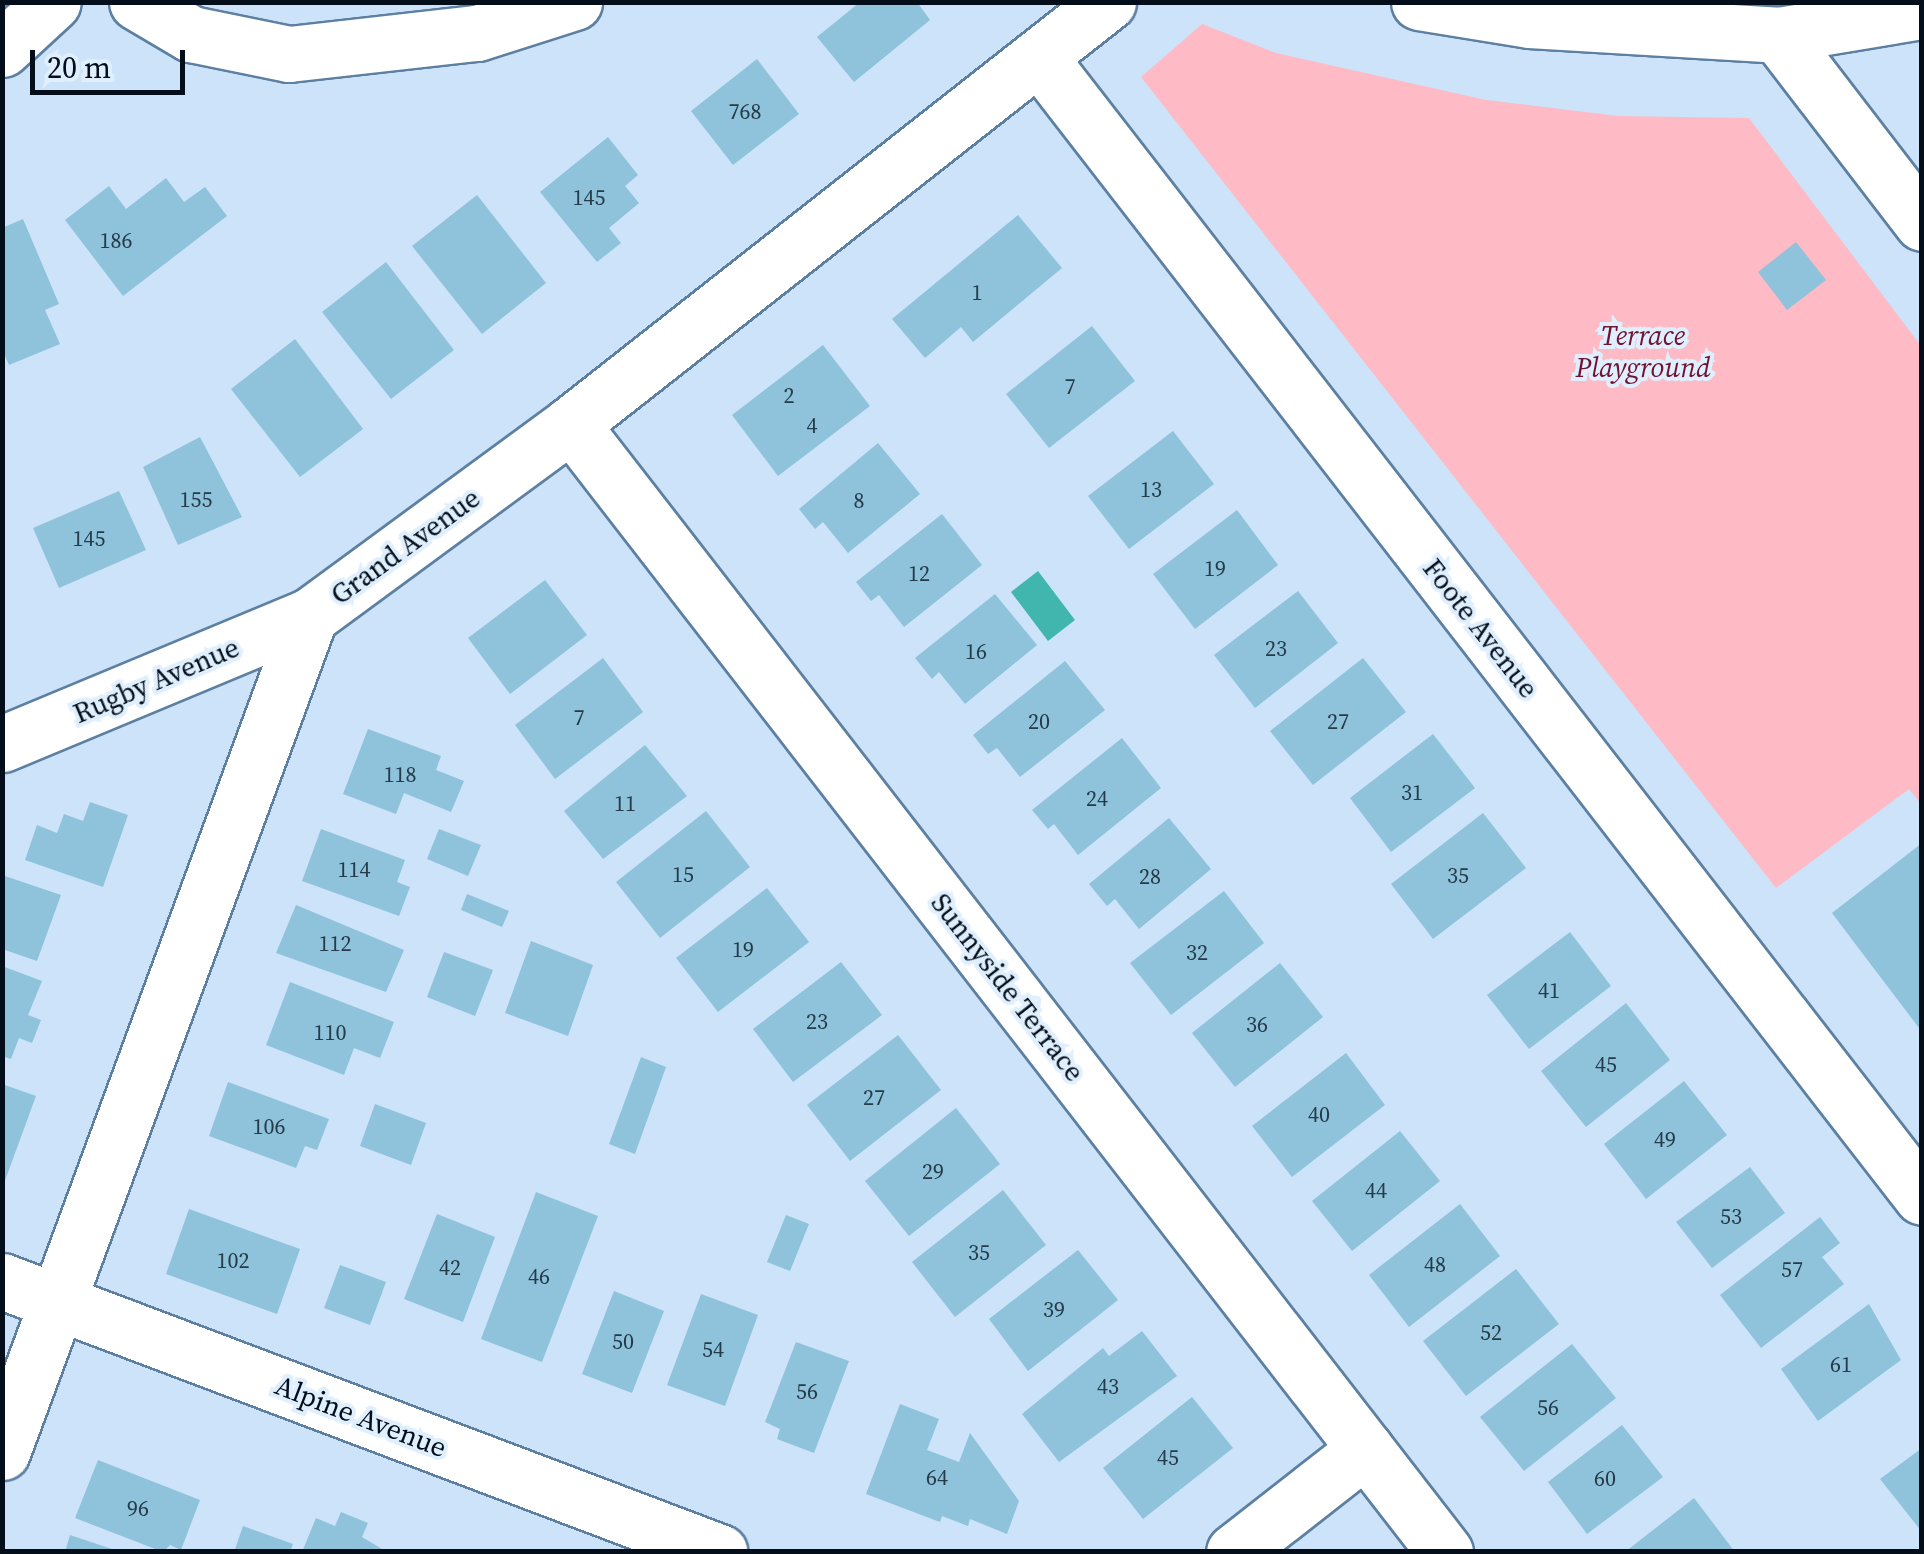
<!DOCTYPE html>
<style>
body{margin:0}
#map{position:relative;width:1924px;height:1554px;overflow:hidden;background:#cce3f9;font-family:"Source Serif 4",serif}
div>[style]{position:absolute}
.green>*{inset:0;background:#febac5}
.water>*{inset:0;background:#41b6ae}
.building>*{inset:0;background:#8ec3db}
.roads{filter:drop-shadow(2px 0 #5d80a2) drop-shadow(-2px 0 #5d80a2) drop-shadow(0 2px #5d80a2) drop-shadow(0 -2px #5d80a2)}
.minor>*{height:55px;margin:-27.5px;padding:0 27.5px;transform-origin:27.5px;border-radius:27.5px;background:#fff}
span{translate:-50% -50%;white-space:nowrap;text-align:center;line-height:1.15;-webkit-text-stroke:8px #e0effe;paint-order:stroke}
.number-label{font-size:22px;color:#263b4a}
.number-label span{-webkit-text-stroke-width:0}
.park-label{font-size:28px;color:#711331;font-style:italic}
.street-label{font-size:28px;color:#030e1a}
.frame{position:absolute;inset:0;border:5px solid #030e1a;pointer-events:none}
.scale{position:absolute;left:30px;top:50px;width:155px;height:45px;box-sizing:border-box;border:5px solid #030e1a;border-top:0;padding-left:12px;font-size:30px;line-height:35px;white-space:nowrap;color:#030e1a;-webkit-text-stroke:8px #e0effe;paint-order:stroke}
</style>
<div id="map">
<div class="green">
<div style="clip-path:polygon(1202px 24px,1276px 53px,1486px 100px,1618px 116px,1749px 118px,1921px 346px,1921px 804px,1909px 789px,1776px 888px,1141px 77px)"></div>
</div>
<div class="water">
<div style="clip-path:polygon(1038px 571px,1075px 620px,1048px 641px,1011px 592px)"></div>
</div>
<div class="building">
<div style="clip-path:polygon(860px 2px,917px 2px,930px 20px,854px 82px,817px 37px)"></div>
<div style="clip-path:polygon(757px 59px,799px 114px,733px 165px,691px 111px)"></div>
<div style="clip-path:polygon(608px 137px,638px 175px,625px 186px,639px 203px,609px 228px,621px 243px,597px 262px,540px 192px)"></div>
<div style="clip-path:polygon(166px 178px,184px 202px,205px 187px,227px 216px,123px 296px,65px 220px,109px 186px,126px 209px)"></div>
<div style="clip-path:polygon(477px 195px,546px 283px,482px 334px,412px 246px)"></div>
<div style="clip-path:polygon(1018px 215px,1062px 268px,973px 342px,961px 327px,925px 358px,892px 319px)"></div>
<div style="clip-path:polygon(23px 219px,59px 304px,45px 310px,60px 344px,9px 365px,2px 349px,2px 228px)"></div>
<div style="clip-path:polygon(1796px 242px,1826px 280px,1787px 310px,1758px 272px)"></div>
<div style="clip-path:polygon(386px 262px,454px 350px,391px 399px,322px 312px)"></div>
<div style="clip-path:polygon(1092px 326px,1135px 381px,1049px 448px,1006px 394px)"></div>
<div style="clip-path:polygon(295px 339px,363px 429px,300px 477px,231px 389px)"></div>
<div style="clip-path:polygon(823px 345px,870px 406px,778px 476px,732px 415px)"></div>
<div style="clip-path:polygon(1173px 431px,1214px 484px,1129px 549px,1088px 496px)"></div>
<div style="clip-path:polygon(200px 437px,242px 517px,178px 545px,143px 467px)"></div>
<div style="clip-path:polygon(878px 443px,920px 494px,848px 553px,823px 522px,815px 529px,799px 509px)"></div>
<div style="clip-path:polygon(119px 491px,146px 550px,59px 588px,33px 528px)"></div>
<div style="clip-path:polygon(1237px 510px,1278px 565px,1195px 629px,1153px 574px)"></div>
<div style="clip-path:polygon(942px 514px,982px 565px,904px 627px,879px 595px,871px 601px,856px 582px)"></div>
<div style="clip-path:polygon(545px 580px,587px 635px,510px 694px,468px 638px)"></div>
<div style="clip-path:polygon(1298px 591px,1338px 643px,1255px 708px,1214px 655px)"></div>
<div style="clip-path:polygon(995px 594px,1037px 645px,965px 704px,939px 672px,932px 679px,915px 658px)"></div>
<div style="clip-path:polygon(603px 658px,643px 712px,555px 779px,515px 725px)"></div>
<div style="clip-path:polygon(1363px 658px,1406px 712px,1313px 785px,1270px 731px)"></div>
<div style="clip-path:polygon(1065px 661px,1105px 710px,1020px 777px,997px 748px,988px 754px,973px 735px)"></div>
<div style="clip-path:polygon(368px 729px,441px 756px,436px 770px,464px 781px,451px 812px,404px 793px,396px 814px,343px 794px)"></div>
<div style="clip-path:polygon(1433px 734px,1475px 788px,1391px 852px,1350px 798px)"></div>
<div style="clip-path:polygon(1122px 738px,1161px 788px,1078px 855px,1054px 824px,1048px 829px,1032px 810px)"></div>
<div style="clip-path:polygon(645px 745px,687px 796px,603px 859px,564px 811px)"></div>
<div style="clip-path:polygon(90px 802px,128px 815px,103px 887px,25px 860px,37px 825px,57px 833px,64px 814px,83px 821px)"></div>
<div style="clip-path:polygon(706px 811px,750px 867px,660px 938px,616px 882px)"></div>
<div style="clip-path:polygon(1483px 813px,1526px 868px,1433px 939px,1391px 884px)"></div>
<div style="clip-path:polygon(1169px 818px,1211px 869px,1139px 929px,1115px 899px,1107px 906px,1089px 884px)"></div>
<div style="clip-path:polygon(321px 829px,405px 860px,397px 882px,410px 887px,399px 916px,302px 881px)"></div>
<div style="clip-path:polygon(439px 829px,481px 845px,468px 876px,427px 859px)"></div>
<div style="clip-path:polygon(1922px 843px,1922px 1032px,1832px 913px)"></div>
<div style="clip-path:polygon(2px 875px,61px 895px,37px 961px,2px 949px)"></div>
<div style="clip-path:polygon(767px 888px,809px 942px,718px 1012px,676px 958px)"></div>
<div style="clip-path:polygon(1224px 891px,1264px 943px,1171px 1015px,1130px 963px)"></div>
<div style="clip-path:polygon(467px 894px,509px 911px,502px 927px,461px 910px)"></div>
<div style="clip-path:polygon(296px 905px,404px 950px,386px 992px,276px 953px)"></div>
<div style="clip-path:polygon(1570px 932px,1611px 986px,1529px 1049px,1487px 995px)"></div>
<div style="clip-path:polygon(531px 941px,593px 965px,568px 1036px,505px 1013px)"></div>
<div style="clip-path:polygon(444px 952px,493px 970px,475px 1016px,427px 997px)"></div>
<div style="clip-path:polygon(841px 962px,882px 1015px,793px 1082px,753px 1029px)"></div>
<div style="clip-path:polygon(1280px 963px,1323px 1017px,1235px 1087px,1192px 1033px)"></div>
<div style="clip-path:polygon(2px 966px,42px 981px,28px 1015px,41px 1020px,32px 1043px,19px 1038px,11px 1059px,2px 1056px)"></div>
<div style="clip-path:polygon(290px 982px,394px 1022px,380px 1058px,354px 1048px,344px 1075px,266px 1045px)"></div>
<div style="clip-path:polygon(1626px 1003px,1670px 1060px,1586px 1127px,1541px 1071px)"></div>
<div style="clip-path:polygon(898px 1035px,941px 1090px,850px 1161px,807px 1105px)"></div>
<div style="clip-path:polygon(1346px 1053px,1385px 1105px,1292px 1177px,1252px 1126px)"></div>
<div style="clip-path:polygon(641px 1057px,666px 1067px,635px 1154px,609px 1144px)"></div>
<div style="clip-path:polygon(1684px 1081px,1727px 1135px,1646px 1199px,1604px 1144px)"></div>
<div style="clip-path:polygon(228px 1082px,329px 1119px,317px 1150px,305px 1146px,296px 1168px,209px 1136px)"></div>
<div style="clip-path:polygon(2px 1084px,36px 1096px,3px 1186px,2px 1186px)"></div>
<div style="clip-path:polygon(375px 1104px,426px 1123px,411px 1165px,360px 1146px)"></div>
<div style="clip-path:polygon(956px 1108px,1000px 1164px,909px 1236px,865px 1181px)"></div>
<div style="clip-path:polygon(1400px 1131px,1440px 1181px,1352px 1251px,1312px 1201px)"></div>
<div style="clip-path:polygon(1750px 1167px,1785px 1213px,1712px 1268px,1676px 1222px)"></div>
<div style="clip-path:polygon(1003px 1190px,1046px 1245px,955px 1317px,912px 1262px)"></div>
<div style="clip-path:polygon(536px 1192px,598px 1216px,542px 1362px,481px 1339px)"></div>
<div style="clip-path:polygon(1460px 1204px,1500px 1256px,1409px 1327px,1369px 1275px)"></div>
<div style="clip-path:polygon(189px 1209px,300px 1249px,277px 1314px,166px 1274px)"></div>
<div style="clip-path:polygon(437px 1214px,495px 1237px,463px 1322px,404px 1299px)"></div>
<div style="clip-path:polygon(786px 1215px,809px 1224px,790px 1271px,767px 1262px)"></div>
<div style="clip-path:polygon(1820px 1217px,1840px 1243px,1822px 1257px,1844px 1284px,1761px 1348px,1720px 1295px)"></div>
<div style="clip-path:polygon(1078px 1250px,1118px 1300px,1028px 1371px,989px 1319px)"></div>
<div style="clip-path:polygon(340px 1265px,386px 1282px,370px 1325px,324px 1308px)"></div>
<div style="clip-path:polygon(1516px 1269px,1559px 1324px,1466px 1396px,1423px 1341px)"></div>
<div style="clip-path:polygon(614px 1291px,664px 1311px,632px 1393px,582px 1374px)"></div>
<div style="clip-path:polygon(701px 1294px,758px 1315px,725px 1406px,667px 1385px)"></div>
<div style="clip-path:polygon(1869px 1304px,1901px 1360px,1818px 1421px,1781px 1369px)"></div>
<div style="clip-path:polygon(1142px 1331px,1177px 1376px,1059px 1462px,1022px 1414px,1103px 1348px,1109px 1356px)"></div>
<div style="clip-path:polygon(796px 1342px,849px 1361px,814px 1453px,777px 1439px,780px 1429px,765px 1422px)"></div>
<div style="clip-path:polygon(1572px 1344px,1616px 1398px,1524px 1471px,1480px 1417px)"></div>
<div style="clip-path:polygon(1192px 1397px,1233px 1448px,1143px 1519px,1103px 1468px)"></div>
<div style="clip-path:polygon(900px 1404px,939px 1419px,927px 1450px,959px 1462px,970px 1433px,1019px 1501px,1007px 1534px,970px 1519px,968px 1526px,942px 1516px,940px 1522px,866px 1494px)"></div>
<div style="clip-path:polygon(1622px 1425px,1663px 1477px,1587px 1534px,1548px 1482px)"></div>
<div style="clip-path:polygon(1922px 1448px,1922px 1532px,1880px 1479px)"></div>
<div style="clip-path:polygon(98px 1460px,200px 1500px,181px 1550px,170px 1545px,163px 1552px,75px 1518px)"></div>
<div style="clip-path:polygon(1694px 1498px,1735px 1552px,1625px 1552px)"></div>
<div style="clip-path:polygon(341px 1512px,368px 1523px,362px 1537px,387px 1552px,302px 1552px,316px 1518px,335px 1526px)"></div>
<div style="clip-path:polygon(243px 1526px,293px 1544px,290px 1552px,234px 1552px)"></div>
<div style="clip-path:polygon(70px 1535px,118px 1551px,118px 1552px,65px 1552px)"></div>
</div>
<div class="roads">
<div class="minor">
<div style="left:137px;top:2px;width:63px;rotate:30.7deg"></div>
<div style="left:191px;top:34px;width:100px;rotate:11.5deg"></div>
<div style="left:289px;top:54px;width:189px;rotate:-6.4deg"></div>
<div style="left:477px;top:33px;width:102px;rotate:-17.7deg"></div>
<div style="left:1419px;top:2px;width:111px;rotate:9.3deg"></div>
<div style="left:1529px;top:20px;width:249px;rotate:3.4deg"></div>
<div style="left:1778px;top:35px;width:146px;rotate:-9.5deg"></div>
<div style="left:1778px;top:35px;width:237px;rotate:52.5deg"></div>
<div style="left:2px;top:49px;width:69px;rotate:-42.7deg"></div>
<div style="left:1041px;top:60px;width:1438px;rotate:52.23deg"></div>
<div style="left:571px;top:424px;width:1427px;rotate:52.23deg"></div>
<div style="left:2px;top:744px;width:334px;rotate:-22.6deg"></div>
<div style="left:310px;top:616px;width:324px;rotate:-36.3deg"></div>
<div style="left:571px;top:424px;width:683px;rotate:-38.16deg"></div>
<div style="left:2px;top:1281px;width:767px;rotate:20.7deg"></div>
<div style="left:2px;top:1452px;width:891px;rotate:-69.78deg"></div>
<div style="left:1234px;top:1552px;width:167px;rotate:-38deg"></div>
</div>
</div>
<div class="number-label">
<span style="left:745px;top:112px">768</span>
<span style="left:589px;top:198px">145</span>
<span style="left:116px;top:241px">186</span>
<span style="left:977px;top:293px">1</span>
<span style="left:1070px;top:387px">7</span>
<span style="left:789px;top:396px">2</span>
<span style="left:812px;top:426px">4</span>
<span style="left:1151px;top:490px">13</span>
<span style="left:196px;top:500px">155</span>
<span style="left:859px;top:501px">8</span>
<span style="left:89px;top:539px">145</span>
<span style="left:1215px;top:569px">19</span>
<span style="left:919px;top:574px">12</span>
<span style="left:1276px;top:649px">23</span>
<span style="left:976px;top:652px">16</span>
<span style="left:579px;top:718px">7</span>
<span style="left:1039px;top:722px">20</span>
<span style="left:1338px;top:722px">27</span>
<span style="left:400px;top:775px">118</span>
<span style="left:1412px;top:793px">31</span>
<span style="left:1097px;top:799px">24</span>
<span style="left:625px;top:804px">11</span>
<span style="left:354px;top:870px">114</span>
<span style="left:683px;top:875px">15</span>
<span style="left:1458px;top:876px">35</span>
<span style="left:1150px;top:877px">28</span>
<span style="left:335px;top:944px">112</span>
<span style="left:743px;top:950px">19</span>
<span style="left:1197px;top:953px">32</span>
<span style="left:1549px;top:991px">41</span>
<span style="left:817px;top:1022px">23</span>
<span style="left:1257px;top:1025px">36</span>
<span style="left:330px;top:1033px">110</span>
<span style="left:1606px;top:1065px">45</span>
<span style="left:874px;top:1098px">27</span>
<span style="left:1319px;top:1115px">40</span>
<span style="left:269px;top:1127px">106</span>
<span style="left:1665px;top:1140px">49</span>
<span style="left:933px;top:1172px">29</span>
<span style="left:1376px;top:1191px">44</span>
<span style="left:1731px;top:1217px">53</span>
<span style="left:979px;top:1253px">35</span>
<span style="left:233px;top:1261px">102</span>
<span style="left:1435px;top:1265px">48</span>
<span style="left:450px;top:1268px">42</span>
<span style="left:1792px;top:1270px">57</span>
<span style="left:539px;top:1277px">46</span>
<span style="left:1054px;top:1310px">39</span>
<span style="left:1491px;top:1333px">52</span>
<span style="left:623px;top:1342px">50</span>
<span style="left:713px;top:1350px">54</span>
<span style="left:1841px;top:1365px">61</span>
<span style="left:1108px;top:1387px">43</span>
<span style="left:807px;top:1392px">56</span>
<span style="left:1548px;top:1408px">56</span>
<span style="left:1168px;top:1458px">45</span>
<span style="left:937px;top:1478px">64</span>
<span style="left:1605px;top:1479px">60</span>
<span style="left:138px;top:1509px">96</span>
</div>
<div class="park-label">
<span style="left:1643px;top:351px">Terrace<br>Playground</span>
</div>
<div class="street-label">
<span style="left:405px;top:546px;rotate:-36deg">Grand Avenue</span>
<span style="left:1481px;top:628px;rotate:52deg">Foote Avenue</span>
<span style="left:156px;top:680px;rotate:-23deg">Rugby Avenue</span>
<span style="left:1008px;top:987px;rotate:52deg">Sunnyside Terrace</span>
<span style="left:361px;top:1416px;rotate:21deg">Alpine Avenue</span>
</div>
<div class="frame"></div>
<div class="scale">20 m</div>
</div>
